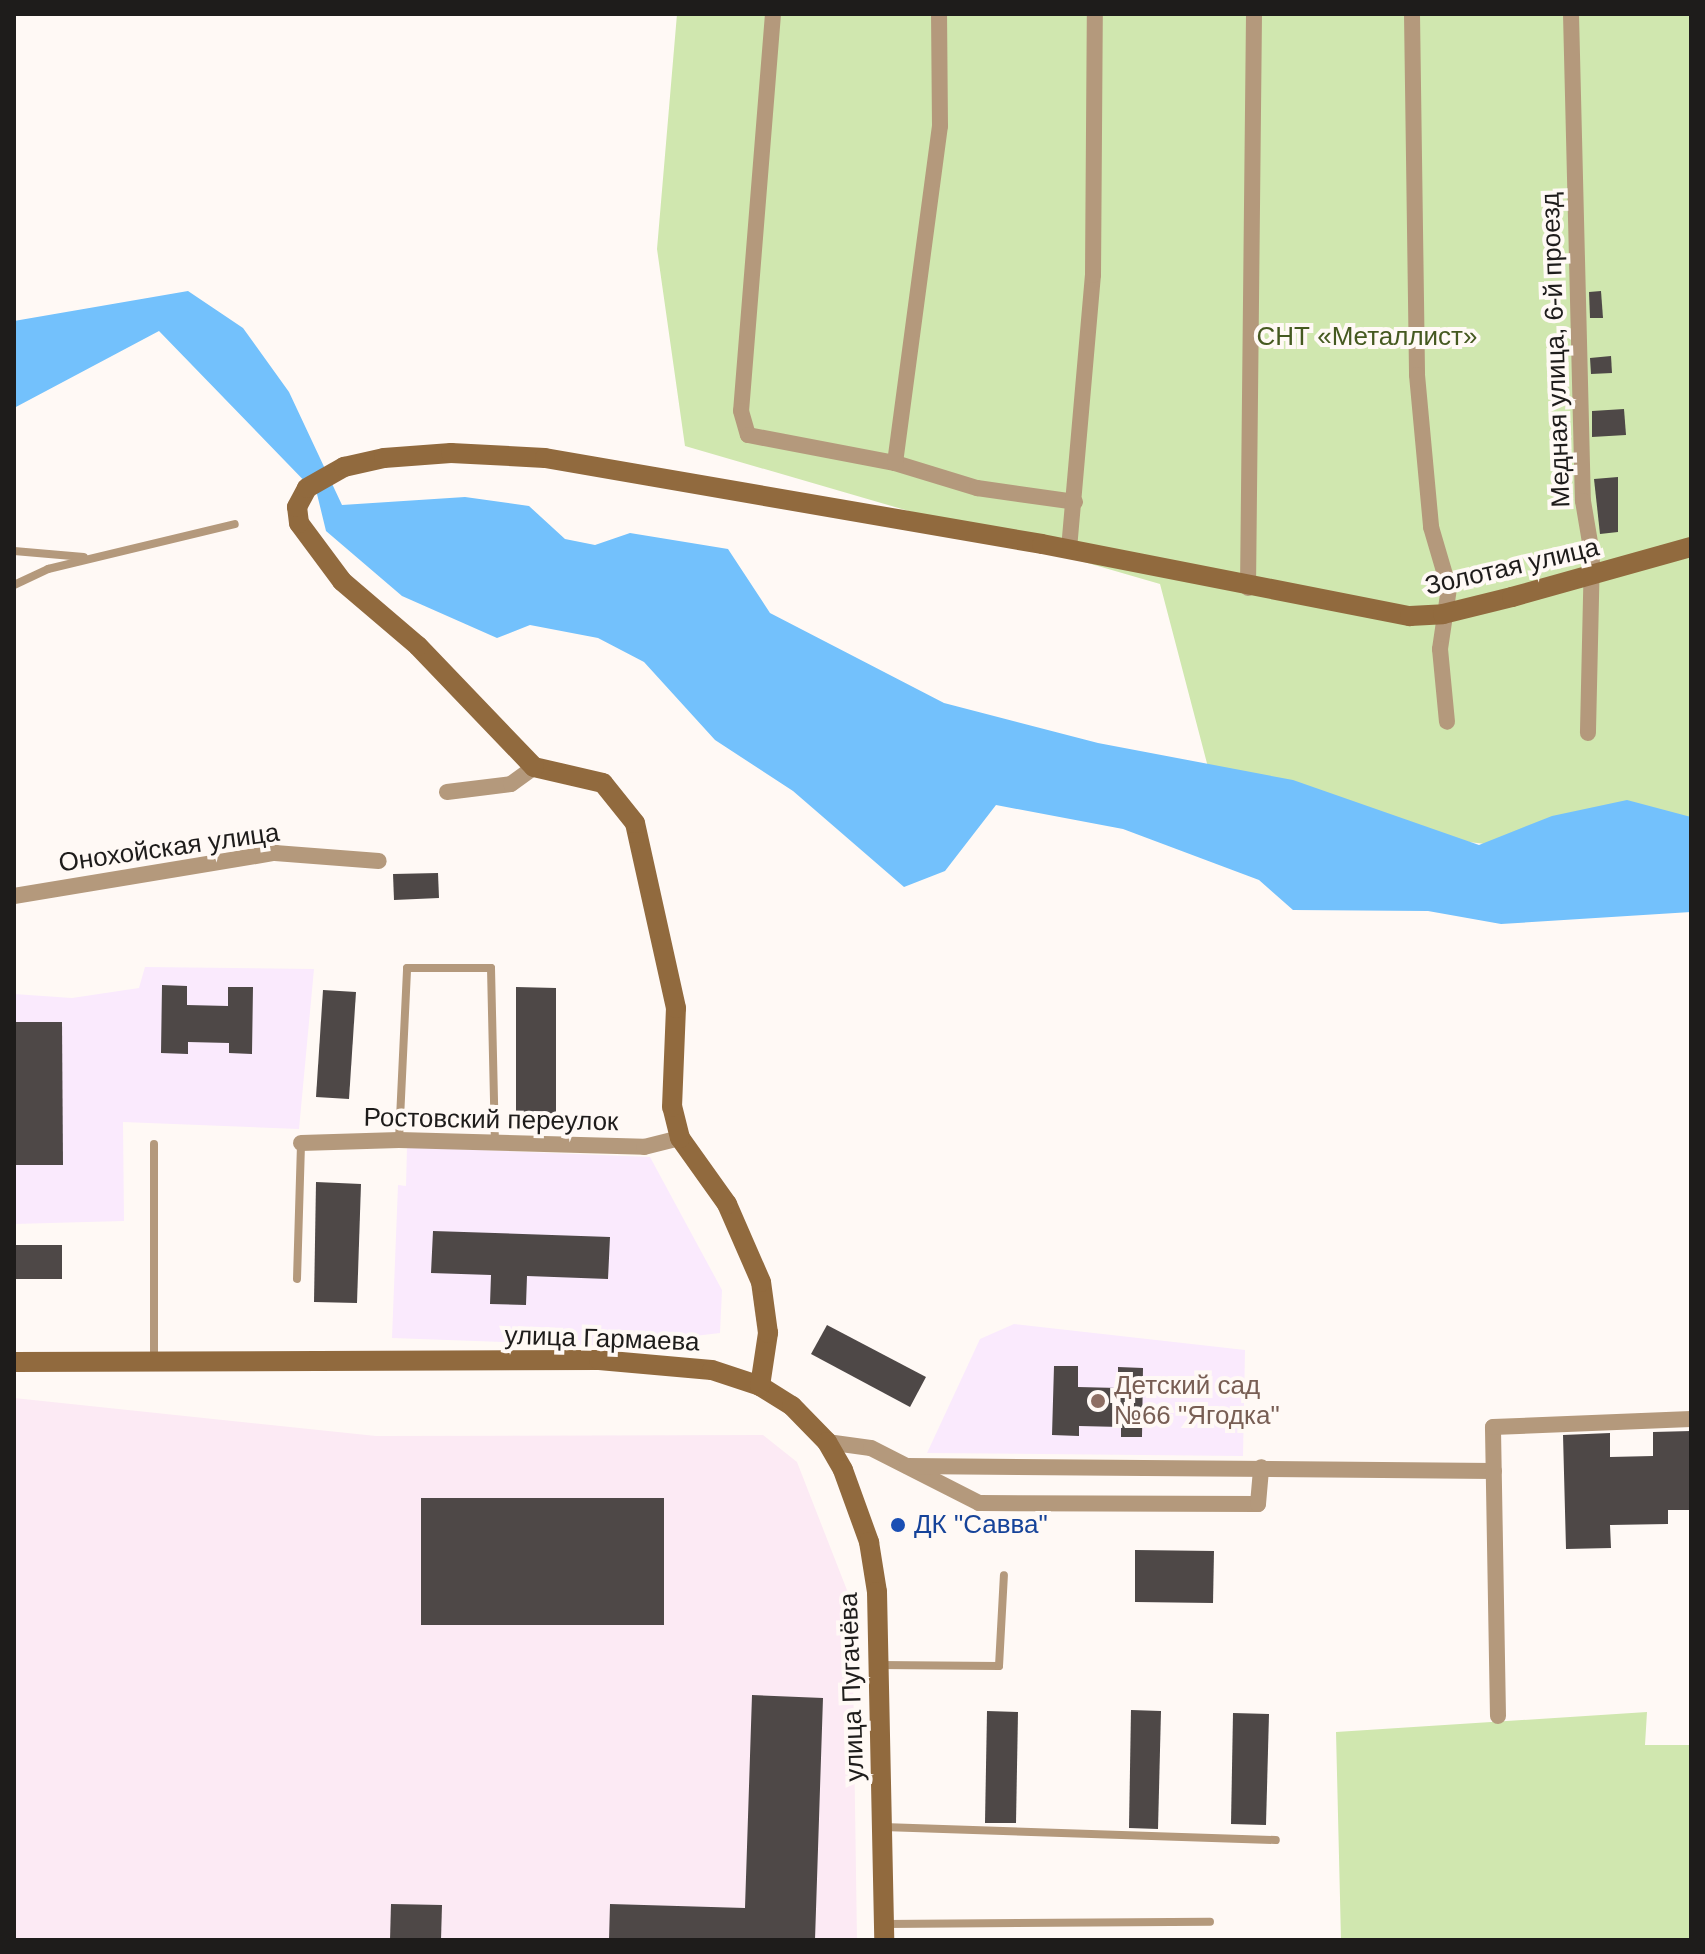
<!DOCTYPE html>
<meta charset="utf-8">
<style>
body{margin:0}
#map{position:relative;width:1705px;height:1954px;overflow:hidden;background:#fff9f5;font-family:Helvetica,sans-serif}
div>[style]{position:absolute}
.industrial>*{inset:0;background:#fceaf4}
.education>*{inset:0;background:#faeafd}
.green>*{inset:0;background:#d0e7af}
.water>*{inset:0;background:#73c1fc}
.building>*{inset:0;background:#4e4847}
.lane>*{height:8px;margin:-4px;padding:0 4px;transform-origin:4px;border-radius:4px;background:#b4997c}
.street>*{height:16px;margin:-8px;padding:0 8px;transform-origin:8px;border-radius:8px;background:#b4997c}
.secondary>*{height:20px;margin:-10px;padding:0 10px;transform-origin:10px;border-radius:10px;background:#916a3e}
.dots>*{width:22px;height:22px;translate:-50% -50%;box-sizing:border-box;border:4px solid #fff9f5;border-radius:50%}
span{translate:-50% -50%;white-space:nowrap;text-align:center;line-height:1.15;-webkit-text-stroke:8px #fff9f5;paint-order:stroke}
.park-label{font-size:26px;color:#455920}
.street-label{font-size:26px;color:#1e1c1b}
.education-label{font-size:26px;color:#785e54}
.left{translate:0 -50%;text-align:left}
.transit-label{font-size:26px;color:#164399}
.frame{position:absolute;inset:0;border:16px solid #1e1c1b;pointer-events:none}
</style>
<div id="map">
<div class="industrial">
<div style="clip-path:polygon(14px 1398px,376px 1436px,763px 1435px,797px 1462px,852px 1603px,857px 1940px,14px 1940px)"></div>
</div>
<div class="education">
<div style="clip-path:polygon(145px 967px,314px 969px,299px 1129px,123px 1122px,124px 1221px,14px 1224px,14px 994px,72px 998px,139px 988px)"></div>
<div style="clip-path:polygon(407px 1147px,650px 1157px,722px 1290px,720px 1333px,610px 1346px,392px 1338px,398px 1185px,406px 1186px)"></div>
<div style="clip-path:polygon(1014px 1324px,1245px 1350px,1243px 1456px,927px 1453px,980px 1339px)"></div>
</div>
<div class="green">
<div style="clip-path:polygon(677px 14px,1691px 14px,1691px 833px,1509px 847px,1413px 835px,1209px 771px,1160px 584px,685px 446px,657px 249px)"></div>
<div style="clip-path:polygon(1647px 1712px,1645px 1745px,1691px 1745px,1691px 1940px,1341px 1940px,1336px 1732px)"></div>
</div>
<div class="water">
<div style="clip-path:polygon(188px 291px,243px 328px,289px 392px,342px 505px,465px 497px,529px 506px,565px 539px,595px 545px,630px 533px,728px 549px,770px 613px,944px 703px,1098px 743px,1293px 780px,1479px 845px,1552px 816px,1627px 800px,1691px 817px,1691px 912px,1501px 924px,1428px 911px,1293px 910px,1259px 880px,1123px 829px,996px 805px,945px 871px,904px 887px,793px 791px,715px 740px,644px 662px,598px 638px,530px 625px,497px 638px,402px 596px,326px 531px,317px 494px,159px 331px,14px 408px,14px 321px)"></div>
</div>
<div class="building">
<div style="clip-path:polygon(1601px 291px,1603px 318px,1590px 318px,1589px 292px)"></div>
<div style="clip-path:polygon(1611px 356px,1612px 373px,1591px 374px,1590px 358px)"></div>
<div style="clip-path:polygon(1624px 409px,1626px 435px,1592px 437px,1592px 411px)"></div>
<div style="clip-path:polygon(1618px 477px,1618px 532px,1600px 534px,1594px 479px)"></div>
<div style="clip-path:polygon(438px 873px,439px 898px,394px 900px,393px 874px)"></div>
<div style="clip-path:polygon(162px 985px,187px 986px,187px 1005px,228px 1006px,228px 987px,253px 987px,252px 1054px,229px 1053px,229px 1043px,188px 1042px,188px 1054px,161px 1053px)"></div>
<div style="clip-path:polygon(516px 987px,556px 988px,556px 1122px,516px 1122px)"></div>
<div style="clip-path:polygon(323px 990px,356px 992px,349px 1099px,316px 1097px)"></div>
<div style="clip-path:polygon(14px 1022px,62px 1022px,63px 1165px,14px 1165px)"></div>
<div style="clip-path:polygon(316px 1182px,361px 1184px,357px 1303px,314px 1302px)"></div>
<div style="clip-path:polygon(433px 1231px,610px 1237px,608px 1279px,527px 1276px,526px 1305px,490px 1304px,491px 1275px,431px 1273px)"></div>
<div style="clip-path:polygon(14px 1245px,62px 1245px,62px 1279px,14px 1279px)"></div>
<div style="clip-path:polygon(827px 1325px,926px 1377px,910px 1407px,811px 1354px)"></div>
<div style="clip-path:polygon(1054px 1366px,1078px 1366px,1078px 1387px,1118px 1388px,1118px 1367px,1143px 1368px,1142px 1437px,1121px 1437px,1121px 1427px,1079px 1426px,1079px 1436px,1052px 1435px)"></div>
<div style="clip-path:polygon(1691px 1431px,1691px 1510px,1668px 1510px,1668px 1524px,1610px 1525px,1611px 1548px,1566px 1549px,1563px 1435px,1610px 1433px,1610px 1457px,1653px 1456px,1653px 1432px)"></div>
<div style="clip-path:polygon(421px 1498px,664px 1498px,664px 1625px,421px 1625px)"></div>
<div style="clip-path:polygon(1135px 1550px,1214px 1551px,1213px 1603px,1135px 1602px)"></div>
<div style="clip-path:polygon(752px 1695px,823px 1698px,815px 1940px,609px 1940px,610px 1904px,745px 1908px)"></div>
<div style="clip-path:polygon(1131px 1710px,1161px 1711px,1158px 1829px,1129px 1828px)"></div>
<div style="clip-path:polygon(987px 1711px,1018px 1712px,1016px 1823px,985px 1823px)"></div>
<div style="clip-path:polygon(1233px 1713px,1269px 1714px,1266px 1825px,1231px 1824px)"></div>
<div style="clip-path:polygon(391px 1904px,442px 1905px,441px 1940px,390px 1940px)"></div>
</div>
<div class="lane">
<div style="left:14px;top:551px;width:70px;rotate:4.9deg"></div>
<div style="left:14px;top:585px;width:38px;rotate:-25deg"></div>
<div style="left:48px;top:569px;width:192px;rotate:-13.5deg"></div>
<div style="left:399px;top:1140px;width:172px;rotate:-87.3deg"></div>
<div style="left:407px;top:968px;width:84px"></div>
<div style="left:491px;top:968px;width:174px;rotate:88.7deg"></div>
<div style="left:154px;top:1144px;width:216px;rotate:90deg"></div>
<div style="left:297px;top:1279px;width:136px;rotate:-88.3deg"></div>
<div style="left:879px;top:1665px;width:120px;rotate:0.5deg"></div>
<div style="left:999px;top:1666px;width:91px;rotate:-86.9deg"></div>
<div style="left:883px;top:1827px;width:393px;rotate:1.9deg"></div>
<div style="left:885px;top:1924px;width:325px;rotate:-0.4deg"></div>
</div>
<div class="street">
<div style="left:773px;top:14px;width:398px;rotate:94.6deg"></div>
<div style="left:741px;top:411px;width:25px;rotate:74deg"></div>
<div style="left:748px;top:435px;width:150px;rotate:10.8deg"></div>
<div style="left:895px;top:463px;width:86px;rotate:17deg"></div>
<div style="left:977px;top:488px;width:99px;rotate:8.1deg"></div>
<div style="left:1412px;top:14px;width:361px;rotate:89.2deg"></div>
<div style="left:1417px;top:375px;width:153px;rotate:84.7deg"></div>
<div style="left:1431px;top:527px;width:64px;rotate:73.6deg"></div>
<div style="left:1449px;top:588px;width:62px;rotate:98.4deg"></div>
<div style="left:1440px;top:649px;width:73px;rotate:84.5deg"></div>
<div style="left:1571px;top:14px;width:487px;rotate:88.6deg"></div>
<div style="left:1583px;top:501px;width:54px;rotate:80.4deg"></div>
<div style="left:1592px;top:554px;width:179px;rotate:91.3deg"></div>
<div style="left:895px;top:463px;width:340px;rotate:-82.4deg"></div>
<div style="left:940px;top:126px;width:112px;rotate:-90.5deg"></div>
<div style="left:1069px;top:549px;width:275px;rotate:-85deg"></div>
<div style="left:1093px;top:275px;width:261px;rotate:-89.6deg"></div>
<div style="left:1248px;top:588px;width:574px;rotate:-89.4deg"></div>
<div style="left:447px;top:792px;width:64px;rotate:-7.1deg"></div>
<div style="left:511px;top:784px;width:29px;rotate:-36deg"></div>
<div style="left:14px;top:896px;width:265px;rotate:-9.4deg"></div>
<div style="left:275px;top:853px;width:104px;rotate:4.4deg"></div>
<div style="left:301px;top:1143px;width:98px;rotate:-1.8deg"></div>
<div style="left:399px;top:1140px;width:245px;rotate:1.6deg"></div>
<div style="left:644px;top:1147px;width:37px;rotate:-14deg"></div>
<div style="left:827px;top:1442px;width:44px;rotate:7.8deg"></div>
<div style="left:871px;top:1448px;width:121px;rotate:27deg"></div>
<div style="left:979px;top:1503px;width:279px;rotate:0.2deg"></div>
<div style="left:1258px;top:1504px;width:37px;rotate:-85deg"></div>
<div style="left:907px;top:1466px;width:587px;rotate:0.49deg"></div>
<div style="left:1498px;top:1716px;width:289px;rotate:-91deg"></div>
<div style="left:1493px;top:1427px;width:198px;rotate:-2.3deg"></div>
</div>
<div class="secondary">
<div style="left:14px;top:1362px;width:585px;rotate:-0.2deg"></div>
<div style="left:599px;top:1360px;width:113px;rotate:5.1deg"></div>
<div style="left:712px;top:1370px;width:51px;rotate:18.4deg"></div>
<div style="left:760px;top:1386px;width:38px;rotate:32deg"></div>
<div style="left:792px;top:1406px;width:50px;rotate:45.8deg"></div>
<div style="left:827px;top:1442px;width:32px;rotate:60deg"></div>
<div style="left:843px;top:1470px;width:77px;rotate:70.1deg"></div>
<div style="left:869px;top:1542px;width:51px;rotate:80.9deg"></div>
<div style="left:877px;top:1592px;width:348px;rotate:88.8deg"></div>
<div style="left:760px;top:1386px;width:54px;rotate:-81.4deg"></div>
<div style="left:768px;top:1333px;width:51px;rotate:-97.8deg"></div>
<div style="left:761px;top:1282px;width:85px;rotate:-113.6deg"></div>
<div style="left:727px;top:1204px;width:81px;rotate:-125.5deg"></div>
<div style="left:680px;top:1138px;width:32px;rotate:-104deg"></div>
<div style="left:672px;top:1107px;width:99px;rotate:-87.7deg"></div>
<div style="left:676px;top:1008px;width:189px;rotate:-102.5deg"></div>
<div style="left:635px;top:823px;width:51px;rotate:-128.7deg"></div>
<div style="left:603px;top:783px;width:71px;rotate:-166.9deg"></div>
<div style="left:534px;top:767px;width:168px;rotate:-133.8deg"></div>
<div style="left:418px;top:646px;width:100px;rotate:-139.5deg"></div>
<div style="left:342px;top:581px;width:72px;rotate:-126.6deg"></div>
<div style="left:299px;top:523px;width:16px;rotate:-97deg"></div>
<div style="left:297px;top:507px;width:21px;rotate:-62deg"></div>
<div style="left:307px;top:488px;width:43px;rotate:-29.6deg"></div>
<div style="left:344px;top:467px;width:41px;rotate:-12.7deg"></div>
<div style="left:384px;top:458px;width:67px;rotate:-4.3deg"></div>
<div style="left:451px;top:453px;width:94px;rotate:3deg"></div>
<div style="left:545px;top:458px;width:504px;rotate:9.82deg"></div>
<div style="left:1042px;top:544px;width:375px;rotate:11.1deg"></div>
<div style="left:1410px;top:616px;width:33px;rotate:-3deg"></div>
<div style="left:1443px;top:614px;width:71px;rotate:-13.8deg"></div>
<div style="left:1512px;top:597px;width:186px;rotate:-15.6deg"></div>
</div>
<div class="dots">
<div style="left:1098px;top:1401px;background:#8d6e63"></div>
<div style="left:898px;top:1525px;background:#1a4fb4"></div>
</div>
<div class="park-label">
<span style="left:1367px;top:337px">СНТ «Металлист»</span>
</div>
<div class="street-label">
<span style="left:1556px;top:350px;rotate:-92deg">Медная улица, 6-й проезд</span>
<span style="left:1512px;top:567px;rotate:-13deg">Золотая улица</span>
<span style="left:169px;top:848px;rotate:-8deg">Онохойская улица</span>
<span style="left:491px;top:1120px;rotate:1deg">Ростовский переулок</span>
<span style="left:602px;top:1339px;rotate:2deg">улица Гармаева</span>
<span style="left:852px;top:1687px;rotate:-92deg">улица Пугачёва</span>
</div>
<div class="education-label">
<span class="left" style="left:1114px;top:1401px">Детский сад<br>№66 "Ягодка"</span>
</div>
<div class="transit-label">
<span class="left" style="left:914px;top:1525px">ДК "Савва"</span>
</div>
<div class="frame"></div>
</div>
